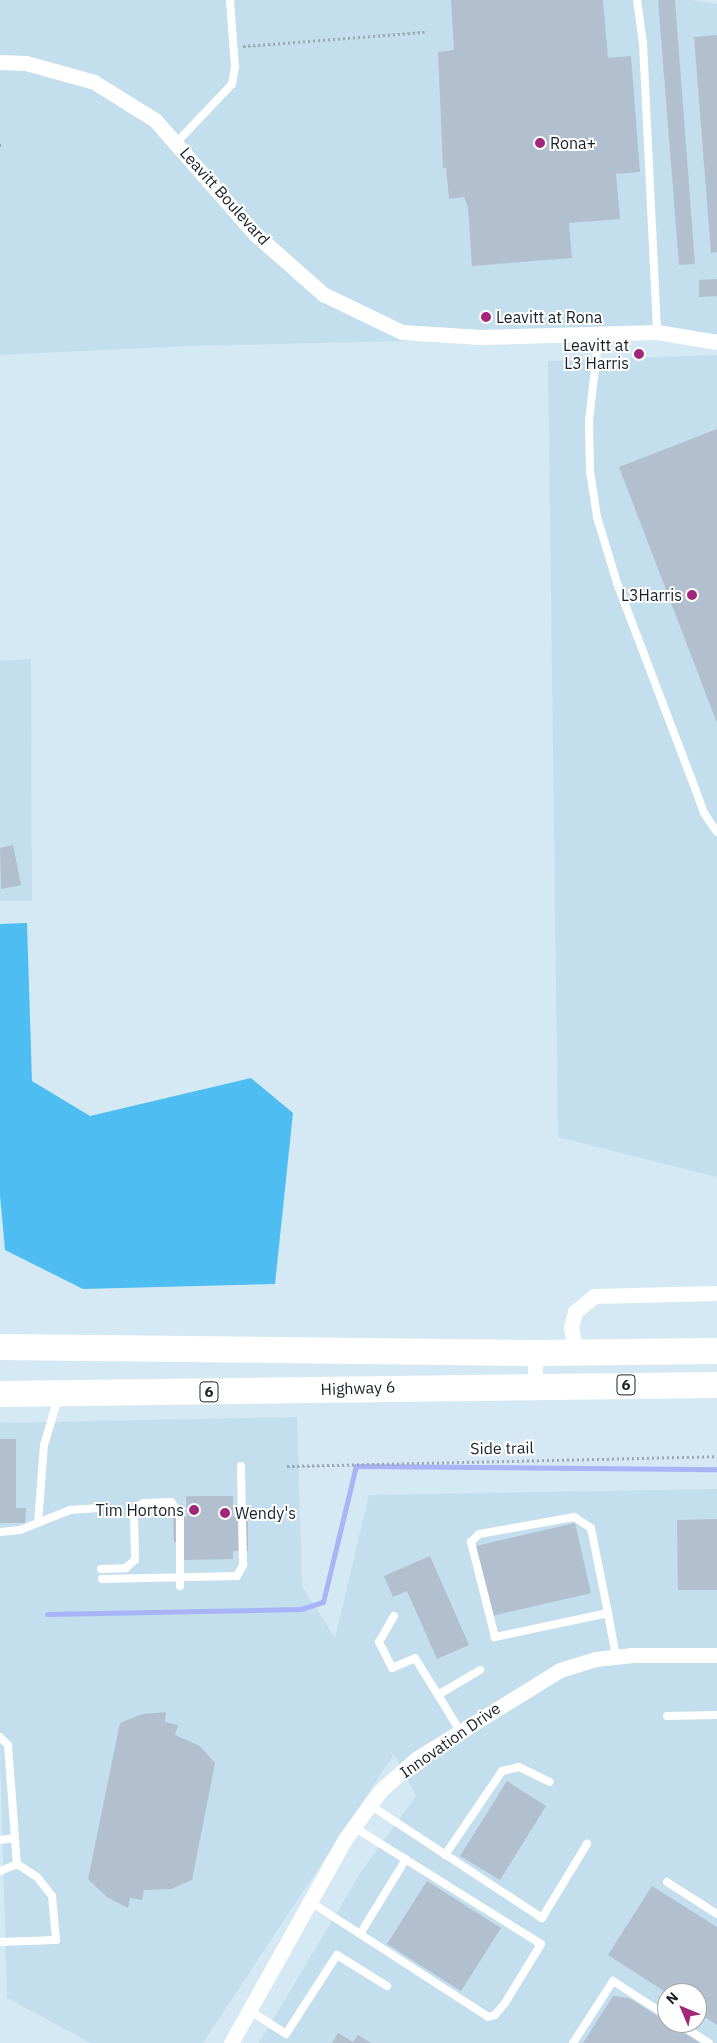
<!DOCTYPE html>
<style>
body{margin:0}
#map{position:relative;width:717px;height:2043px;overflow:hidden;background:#d5e9f4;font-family:"IBM Plex Sans",sans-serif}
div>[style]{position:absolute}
.built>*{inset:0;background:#c3deed}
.forest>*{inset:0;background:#4ebef2}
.stream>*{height:5px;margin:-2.5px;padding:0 2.5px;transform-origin:2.5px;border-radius:2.5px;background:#a8b3f8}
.building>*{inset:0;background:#b2bfce}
.path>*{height:3px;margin-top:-1.5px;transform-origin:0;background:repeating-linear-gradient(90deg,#9aaab3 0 2.5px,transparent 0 5px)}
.service>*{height:8px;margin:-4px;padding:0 4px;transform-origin:4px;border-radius:4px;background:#fff}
.minor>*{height:15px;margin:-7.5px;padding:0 7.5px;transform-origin:7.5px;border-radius:7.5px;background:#fff}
.trunk>*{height:26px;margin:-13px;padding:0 13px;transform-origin:13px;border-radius:13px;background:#fff}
.dots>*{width:14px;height:14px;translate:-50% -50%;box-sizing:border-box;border:2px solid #fff;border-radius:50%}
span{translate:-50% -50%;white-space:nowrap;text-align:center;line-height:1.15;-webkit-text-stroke:4px #fff;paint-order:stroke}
.shield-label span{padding:1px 4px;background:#fff;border:1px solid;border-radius:4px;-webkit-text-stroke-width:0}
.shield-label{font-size:15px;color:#192125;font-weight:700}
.poi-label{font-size:16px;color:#192125}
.left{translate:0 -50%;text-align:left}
.right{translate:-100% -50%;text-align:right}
.street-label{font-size:16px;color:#192125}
.north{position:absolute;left:657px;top:1983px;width:50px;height:50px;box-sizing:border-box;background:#fff;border:1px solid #a3a6a8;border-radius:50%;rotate:315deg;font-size:14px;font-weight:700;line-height:20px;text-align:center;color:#192125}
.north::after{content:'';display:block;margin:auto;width:18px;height:22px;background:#a2267a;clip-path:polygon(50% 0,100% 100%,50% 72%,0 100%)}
</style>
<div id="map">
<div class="built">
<div style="clip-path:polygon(0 0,689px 0,717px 4px,717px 334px,187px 346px,0 355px)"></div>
<div style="clip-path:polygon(717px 355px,717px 1177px,558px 1137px,548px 361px)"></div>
<div style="clip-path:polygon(31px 659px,32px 901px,0 901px,0 661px)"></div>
<div style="clip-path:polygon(evenodd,297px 1417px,302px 1586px,335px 1638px,369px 1495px,717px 1489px,717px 2043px,259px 2043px,361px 1872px,416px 1796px,394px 1754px,203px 2043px,91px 2043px,7px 1998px,0 1753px,0 1423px,297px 1417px,667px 1993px,697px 1993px,697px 2023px,667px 2023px,667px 1993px)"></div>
</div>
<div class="forest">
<div style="clip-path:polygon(27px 923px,32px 1081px,90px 1116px,251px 1078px,293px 1113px,275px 1284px,83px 1289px,5px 1250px,0 1195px,0 924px)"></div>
</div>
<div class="stream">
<div style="left:47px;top:1614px;width:254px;rotate:-1.1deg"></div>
<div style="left:301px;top:1609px;width:23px;rotate:-18deg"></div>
<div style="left:323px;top:1602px;width:140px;rotate:-76.4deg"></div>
<div style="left:356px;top:1466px;width:361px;rotate:0.5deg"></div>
</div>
<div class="building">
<div style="clip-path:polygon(451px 0,603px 0,608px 58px,631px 56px,640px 172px,616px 174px,620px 219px,569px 223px,572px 258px,472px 266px,468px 207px,464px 197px,449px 199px,446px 168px,443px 168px,438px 52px,454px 50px)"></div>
<div style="clip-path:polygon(658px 0,675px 0,695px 264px,679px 265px)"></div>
<div style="clip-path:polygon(717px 35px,717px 252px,711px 253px,694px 37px)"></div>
<div style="clip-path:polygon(717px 279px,717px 296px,699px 297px,699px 280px)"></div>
<div style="clip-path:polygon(717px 429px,717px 723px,619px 467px)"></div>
<div style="clip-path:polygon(13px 845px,21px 885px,1px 889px,0 848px)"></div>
<div style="clip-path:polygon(0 1439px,16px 1439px,16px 1508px,26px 1508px,25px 1523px,0 1523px)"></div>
<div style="clip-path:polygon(186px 1496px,233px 1496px,233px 1517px,248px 1517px,248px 1551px,233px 1551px,233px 1559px,184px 1560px,184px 1542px,174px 1542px,173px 1517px,187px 1517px)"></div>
<div style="clip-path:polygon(717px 1519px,717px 1590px,678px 1590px,677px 1520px)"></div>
<div style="clip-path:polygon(575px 1523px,591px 1593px,492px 1616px,476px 1546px)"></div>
<div style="clip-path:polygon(430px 1556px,469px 1645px,437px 1659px,407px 1591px,393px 1597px,384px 1576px)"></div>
<div style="clip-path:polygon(166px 1712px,165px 1722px,178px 1725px,175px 1735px,200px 1746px,215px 1763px,192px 1880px,171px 1889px,144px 1890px,142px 1900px,130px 1898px,128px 1908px,107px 1897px,88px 1879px,120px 1723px,142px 1714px)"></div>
<div style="clip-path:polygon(507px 1781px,546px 1806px,500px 1880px,460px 1856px)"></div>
<div style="clip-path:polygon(427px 1881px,501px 1928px,461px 1991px,387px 1944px)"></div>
<div style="clip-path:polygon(652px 1886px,717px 1927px,717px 2025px,697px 2012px,697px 1993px,667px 1993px,608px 1955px)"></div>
<div style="clip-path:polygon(613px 1996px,629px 1998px,700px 2043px,583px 2043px)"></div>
<div style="clip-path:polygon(338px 2033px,353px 2042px,358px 2035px,371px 2043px,332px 2043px)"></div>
</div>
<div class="path">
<div style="left:243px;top:46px;width:182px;rotate:-4.4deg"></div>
<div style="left:0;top:145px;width:1px"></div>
<div style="left:287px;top:1466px;width:430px;rotate:-1.3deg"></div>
</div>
<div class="service">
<div style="left:637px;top:0;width:43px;rotate:82.1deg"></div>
<div style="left:643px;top:43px;width:289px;rotate:87.2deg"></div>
<div style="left:177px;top:142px;width:80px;rotate:-46.5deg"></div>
<div style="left:232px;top:84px;width:17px;rotate:-80deg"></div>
<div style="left:235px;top:67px;width:67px;rotate:-94.3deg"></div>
<div style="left:599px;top:334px;width:88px;rotate:96.6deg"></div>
<div style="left:589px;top:421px;width:50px;rotate:88.9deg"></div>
<div style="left:590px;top:471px;width:47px;rotate:81.3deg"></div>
<div style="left:597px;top:517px;width:69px;rotate:73.1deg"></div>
<div style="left:617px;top:583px;width:211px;rotate:69.2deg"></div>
<div style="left:692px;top:780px;width:35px;rotate:70deg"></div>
<div style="left:704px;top:813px;width:23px;rotate:56deg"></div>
<div style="left:38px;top:1523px;width:78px;rotate:-85.6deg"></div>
<div style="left:44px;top:1445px;width:49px;rotate:-73.4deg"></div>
<div style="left:0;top:1532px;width:20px;rotate:-6deg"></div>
<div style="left:20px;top:1530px;width:54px;rotate:-21.8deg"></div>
<div style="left:70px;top:1510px;width:29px;rotate:-4deg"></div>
<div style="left:101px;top:1569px;width:25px;rotate:-2deg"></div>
<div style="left:126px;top:1568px;width:12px;rotate:-42deg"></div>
<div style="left:135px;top:1560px;width:46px;rotate:-91.2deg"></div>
<div style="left:134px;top:1514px;width:9px;rotate:-63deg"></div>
<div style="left:138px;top:1506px;width:7px;rotate:-27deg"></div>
<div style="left:144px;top:1503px;width:27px;rotate:-2deg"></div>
<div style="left:171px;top:1502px;width:14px;rotate:51deg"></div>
<div style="left:180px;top:1513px;width:73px;rotate:90deg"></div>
<div style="left:102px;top:1579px;width:135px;rotate:-1.3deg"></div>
<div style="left:237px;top:1576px;width:13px;rotate:-61deg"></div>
<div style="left:243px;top:1565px;width:99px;rotate:-91.2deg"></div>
<div style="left:608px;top:1613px;width:116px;rotate:168deg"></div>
<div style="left:495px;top:1637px;width:98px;rotate:-104.2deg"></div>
<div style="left:471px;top:1542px;width:11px;rotate:-45deg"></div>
<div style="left:479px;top:1534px;width:97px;rotate:-10.1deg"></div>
<div style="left:574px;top:1517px;width:20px;rotate:33deg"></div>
<div style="left:591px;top:1528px;width:87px;rotate:78.7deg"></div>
<div style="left:608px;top:1613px;width:45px;rotate:79.7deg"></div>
<div style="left:394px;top:1616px;width:30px;rotate:120deg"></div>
<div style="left:379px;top:1642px;width:29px;rotate:63deg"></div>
<div style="left:392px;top:1668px;width:25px;rotate:-23deg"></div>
<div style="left:415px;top:1658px;width:44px;rotate:58.1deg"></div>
<div style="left:667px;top:1716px;width:50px;rotate:-1.1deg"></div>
<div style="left:460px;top:1731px;width:42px;rotate:-121.4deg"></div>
<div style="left:438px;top:1695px;width:49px;rotate:-30.8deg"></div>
<div style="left:0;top:1737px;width:11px;rotate:45deg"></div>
<div style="left:8px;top:1745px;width:93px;rotate:85.7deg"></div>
<div style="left:15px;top:1838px;width:15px;rotate:172deg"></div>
<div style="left:370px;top:1805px;width:206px;rotate:33.3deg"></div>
<div style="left:542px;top:1918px;width:87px;rotate:-58.7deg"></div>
<div style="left:15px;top:1838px;width:26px;rotate:86deg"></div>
<div style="left:445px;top:1855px;width:102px;rotate:-55.8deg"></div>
<div style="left:502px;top:1771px;width:17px;rotate:-13deg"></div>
<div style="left:519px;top:1767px;width:34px;rotate:26deg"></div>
<div style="left:0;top:1871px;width:18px;rotate:-22deg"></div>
<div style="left:667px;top:1882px;width:59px;rotate:32.6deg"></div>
<div style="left:309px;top:1901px;width:213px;rotate:32.9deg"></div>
<div style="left:488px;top:2017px;width:7px;rotate:-16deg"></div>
<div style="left:495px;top:2015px;width:16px;rotate:-50deg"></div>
<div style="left:505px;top:2003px;width:69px;rotate:-58.6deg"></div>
<div style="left:541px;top:1944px;width:221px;rotate:-148deg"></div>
<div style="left:360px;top:1934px;width:88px;rotate:-58.5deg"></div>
<div style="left:0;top:1942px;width:56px;rotate:-2deg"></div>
<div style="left:56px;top:1940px;width:44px;rotate:-95.2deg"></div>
<div style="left:52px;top:1896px;width:24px;rotate:-128deg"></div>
<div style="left:37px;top:1877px;width:24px;rotate:-147deg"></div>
<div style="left:249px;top:2010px;width:44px;rotate:33deg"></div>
<div style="left:286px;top:2034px;width:94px;rotate:-57.2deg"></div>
<div style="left:337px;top:1955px;width:59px;rotate:31.8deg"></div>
<div style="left:678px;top:2023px;width:37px;rotate:33deg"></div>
<div style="left:573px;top:2043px;width:74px;rotate:-57.2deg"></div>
<div style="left:613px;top:1981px;width:64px;rotate:32.9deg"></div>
</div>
<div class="minor">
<div style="left:0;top:62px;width:26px;rotate:2deg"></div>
<div style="left:26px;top:63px;width:71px;rotate:15.6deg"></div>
<div style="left:94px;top:82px;width:72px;rotate:31.9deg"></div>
<div style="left:155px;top:120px;width:152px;rotate:48.7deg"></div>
<div style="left:255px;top:234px;width:91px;rotate:41.4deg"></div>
<div style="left:323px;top:294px;width:88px;rotate:25.7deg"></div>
<div style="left:402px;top:332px;width:78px;rotate:3.7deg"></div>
<div style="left:480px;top:337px;width:177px;rotate:-1.6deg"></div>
<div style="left:657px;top:332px;width:61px;rotate:9.5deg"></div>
<div style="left:576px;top:1353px;width:26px;rotate:-101deg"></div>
<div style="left:571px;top:1327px;width:16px;rotate:-75deg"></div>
<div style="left:575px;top:1312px;width:25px;rotate:-40deg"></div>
<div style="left:594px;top:1296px;width:123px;rotate:-1.4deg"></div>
<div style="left:535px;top:1386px;width:33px;rotate:-90deg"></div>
<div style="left:231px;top:2043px;width:234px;rotate:-60.8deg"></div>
<div style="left:345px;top:1839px;width:59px;rotate:-53.9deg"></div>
<div style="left:380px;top:1791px;width:48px;rotate:-41.6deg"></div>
<div style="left:416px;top:1759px;width:169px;rotate:-31.7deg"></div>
<div style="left:560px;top:1670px;width:37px;rotate:-17deg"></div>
<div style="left:595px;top:1659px;width:36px;rotate:-6deg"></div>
<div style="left:631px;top:1655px;width:86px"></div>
</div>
<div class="trunk">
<div style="left:0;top:1347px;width:535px;rotate:0.64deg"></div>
<div style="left:535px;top:1353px;width:182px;rotate:-0.6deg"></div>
<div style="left:0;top:1394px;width:717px;rotate:-0.72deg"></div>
</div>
<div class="dots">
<div style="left:540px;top:143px;background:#a2267a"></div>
<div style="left:486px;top:317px;background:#a2267a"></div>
<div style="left:639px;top:354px;background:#a2267a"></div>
<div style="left:692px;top:595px;background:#a2267a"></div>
<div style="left:194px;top:1510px;background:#a2267a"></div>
<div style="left:225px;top:1513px;background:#a2267a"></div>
</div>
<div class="shield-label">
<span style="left:626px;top:1385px">6</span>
<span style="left:209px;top:1392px">6</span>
</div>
<div class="poi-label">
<span class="left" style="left:550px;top:143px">Rona+</span>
<span class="left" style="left:496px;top:317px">Leavitt at Rona</span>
<span class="right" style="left:629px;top:354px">Leavitt at<br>L3 Harris</span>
<span class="right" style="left:682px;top:595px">L3Harris</span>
<span class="right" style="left:184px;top:1510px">Tim Hortons</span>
<span class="left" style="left:235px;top:1513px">Wendy's</span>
</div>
<div class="street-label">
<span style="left:225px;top:196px;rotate:48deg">Leavitt Boulevard</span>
<span style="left:358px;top:1388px;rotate:-2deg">Highway 6</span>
<span style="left:502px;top:1448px;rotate:-1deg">Side trail</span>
<span style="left:450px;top:1740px;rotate:-35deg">Innovation Drive</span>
</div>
<div class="north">N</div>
</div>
